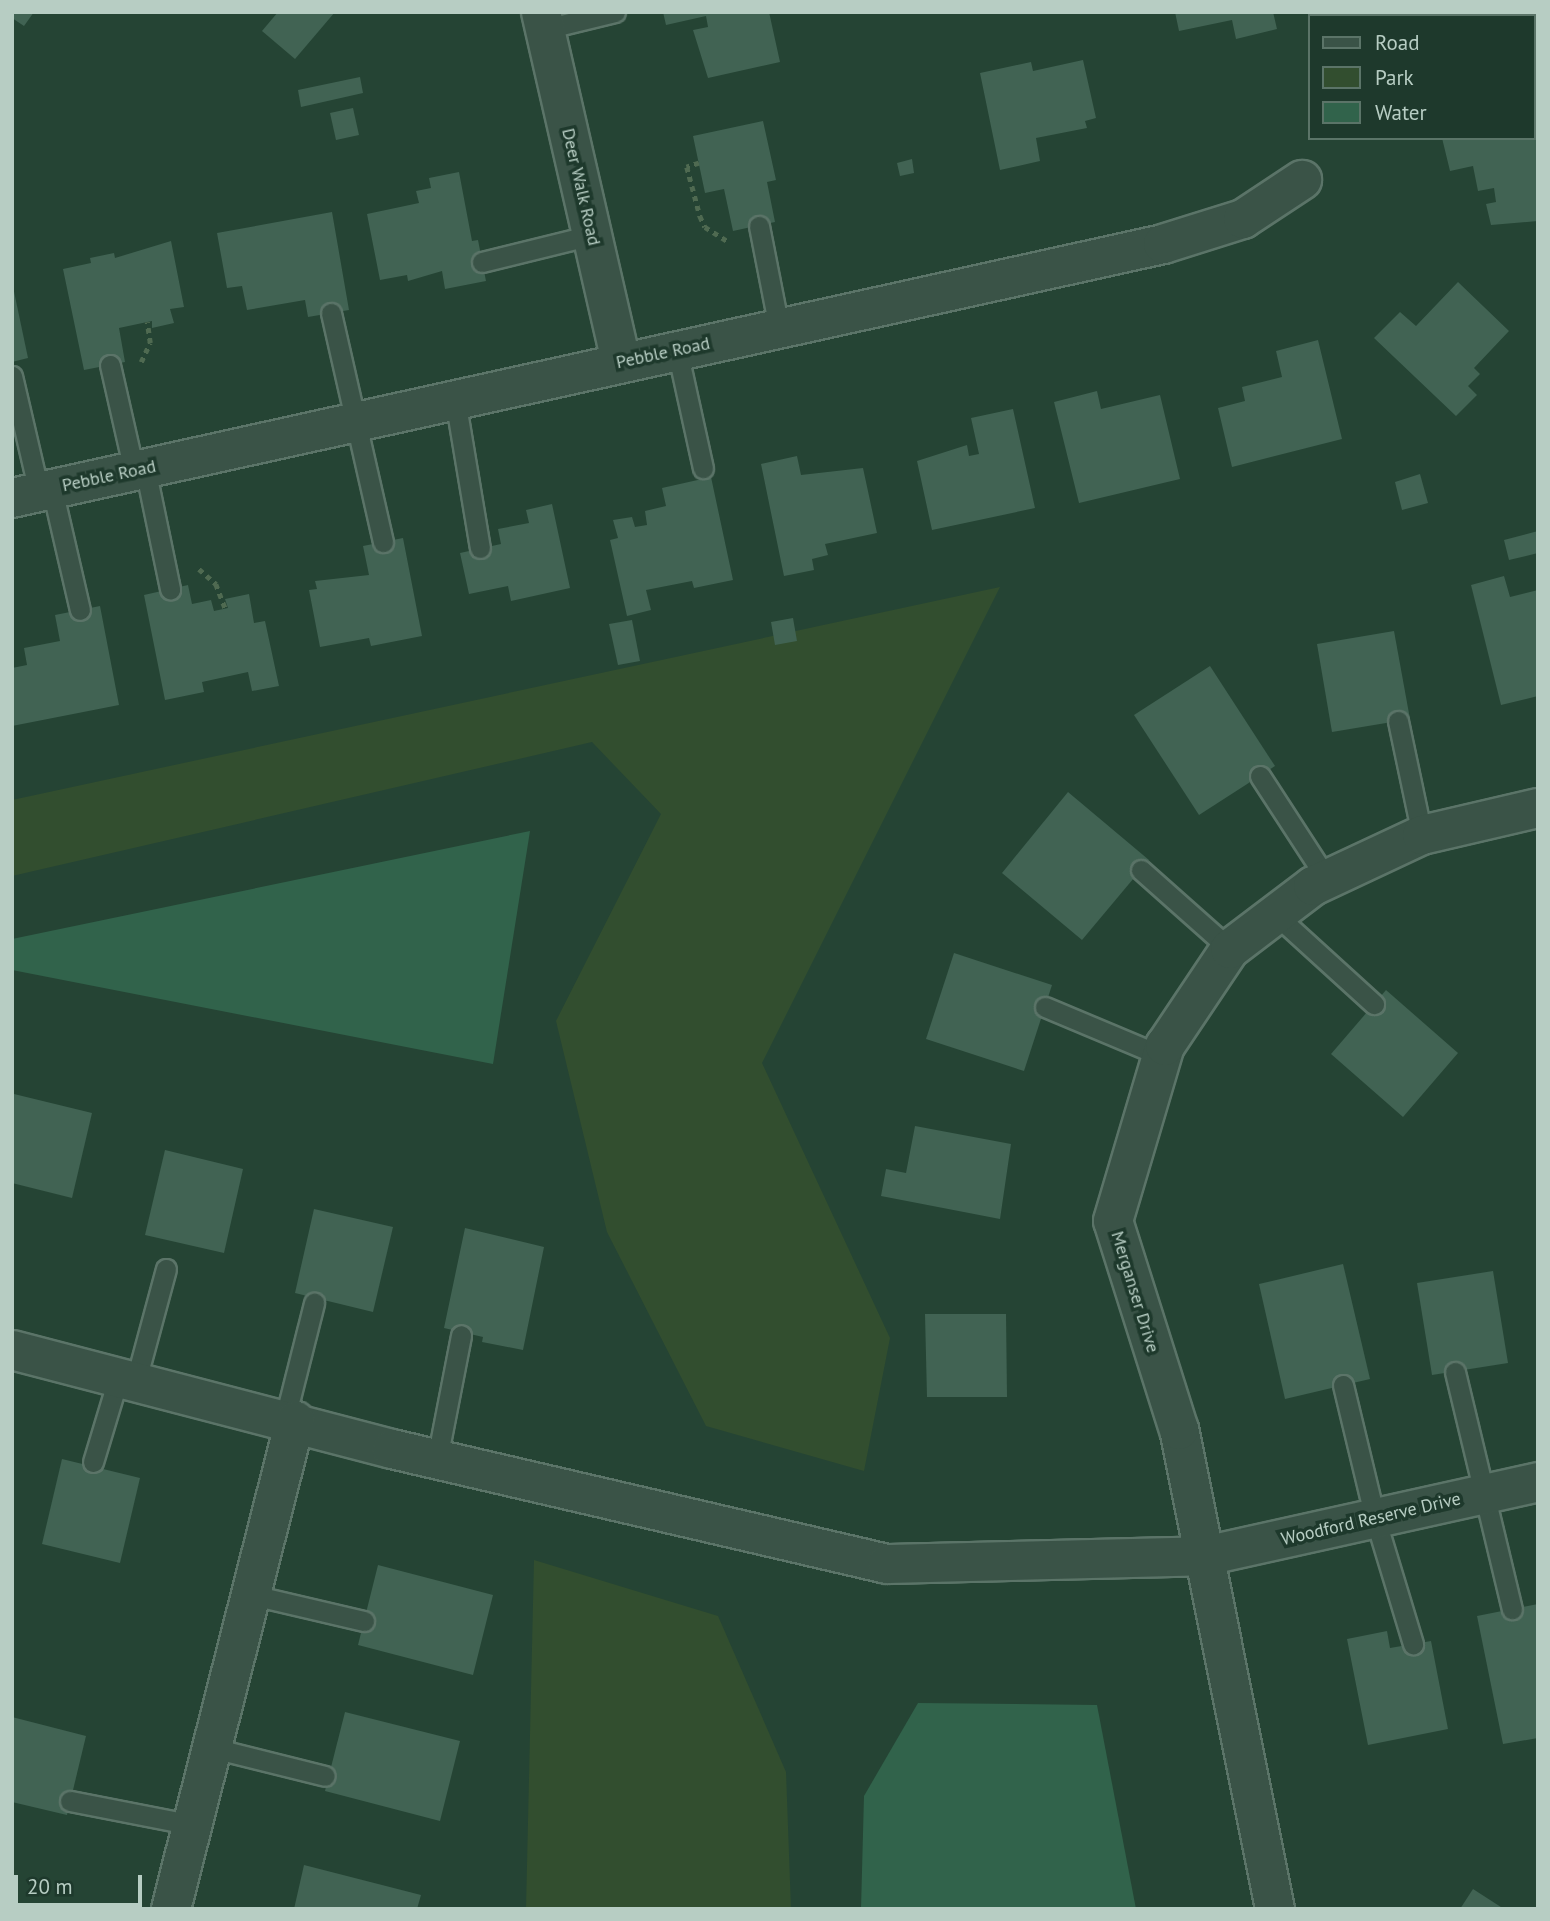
<!DOCTYPE html>
<style>
body{margin:0}
#map{position:relative;width:1550px;height:1921px;overflow:hidden;background:#254434;font-family:"PT Sans",sans-serif}
div>[style]{position:absolute}
.green>*{inset:0;background:#324e2f}
.water>*{inset:0;background:#31634b}
.building>*{inset:0;background:#416353}
.path>*{height:4.5px;margin-top:-2.25px;transform-origin:0;background:repeating-linear-gradient(90deg,#4f6a51 0 5px,transparent 0 10px)}
.roads{filter:drop-shadow(2px 0 #5b7468) drop-shadow(-2px 0 #5b7468) drop-shadow(0 2px #5b7468) drop-shadow(0 -2px #5b7468)}
.lane>*{height:19px;margin:-9.5px;padding:0 9.5px;transform-origin:9.5px;border-radius:9.5px;background:#3a5347}
.street>*{height:38px;margin:-19px;padding:0 19px;transform-origin:19px;border-radius:19px;background:#3a5347}
span{translate:-50% -50%;white-space:nowrap;text-align:center;line-height:1.15;-webkit-text-stroke:7px #1e392c;paint-order:stroke}
.street-label{font-size:18px;color:#b7cdc3}
.frame{position:absolute;inset:0;border:14px solid #b7cdc3;pointer-events:none}
.legend{position:absolute;left:1308px;top:14px;width:228px;height:126px;box-sizing:border-box;background:#1e392c;border:2px solid #5b7468;margin:0;padding:9px 12px;list-style:none;font-size:21px;color:#b7cdc3}
.legend li{display:flex;align-items:center;gap:14px;height:35px}
.legend b{width:35px;border:2px solid #5b7468}
.scale{position:absolute;left:14px;top:1875px;width:128px;height:32px;box-sizing:border-box;border:4px solid #b7cdc3;border-top:0;padding-left:9px;font-size:21px;line-height:24px;white-space:nowrap;color:#b7cdc3;-webkit-text-stroke:5px #1e392c;paint-order:stroke}
</style>
<div id="map">
<div class="green">
<div style="clip-path:polygon(1000px 587px,762px 1063px,890px 1338px,864px 1471px,706px 1426px,607px 1232px,556px 1021px,661px 814px,592px 742px,12px 876px,12px 800px)"></div>
<div style="clip-path:polygon(534px 1560px,718px 1616px,786px 1772px,791px 1909px,526px 1909px)"></div>
</div>
<div class="water">
<div style="clip-path:polygon(530px 831px,493px 1064px,12px 970px,12px 939px)"></div>
<div style="clip-path:polygon(918px 1703px,1097px 1705px,1136px 1909px,861px 1909px,864px 1796px)"></div>
</div>
<div class="building">
<div style="clip-path:polygon(12px 12px,34px 12px,24px 26px,12px 18px)"></div>
<div style="clip-path:polygon(278px 12px,335px 12px,295px 59px,262px 31px)"></div>
<div style="clip-path:polygon(663px 12px,769px 12px,780px 62px,708px 78px,693px 30px,708px 27px,706px 16px,666px 25px)"></div>
<div style="clip-path:polygon(1175px 12px,1273px 12px,1277px 29px,1236px 39px,1232px 20px,1179px 31px)"></div>
<div style="clip-path:polygon(1353px 12px,1450px 12px,1448px 16px)"></div>
<div style="clip-path:polygon(1083px 60px,1096px 118px,1085px 121px,1087px 128px,1036px 138px,1040px 161px,1000px 170px,980px 73px,1031px 62px,1033px 71px)"></div>
<div style="clip-path:polygon(360px 77px,363px 93px,301px 107px,298px 90px)"></div>
<div style="clip-path:polygon(353px 108px,359px 135px,336px 140px,330px 113px)"></div>
<div style="clip-path:polygon(1538px 113px,1538px 221px,1491px 225px,1486px 204px,1496px 202px,1494px 188px,1478px 191px,1473px 166px,1450px 171px,1442px 138px,1534px 138px)"></div>
<div style="clip-path:polygon(763px 121px,776px 180px,767px 182px,775px 222px,733px 231px,724px 189px,705px 193px,693px 136px)"></div>
<div style="clip-path:polygon(912px 159px,914px 173px,900px 176px,897px 163px)"></div>
<div style="clip-path:polygon(459px 172px,472px 241px,478px 240px,486px 281px,445px 289px,442px 271px,408px 281px,407px 275px,380px 280px,367px 214px,419px 203px,416px 191px,431px 188px,429px 178px)"></div>
<div style="clip-path:polygon(332px 212px,349px 310px,308px 317px,305px 300px,247px 310px,242px 286px,227px 288px,217px 233px)"></div>
<div style="clip-path:polygon(171px 241px,184px 307px,170px 309px,174px 323px,152px 328px,152px 321px,119px 328px,125px 362px,84px 370px,63px 269px,91px 263px,90px 258px,114px 253px,115px 258px)"></div>
<div style="clip-path:polygon(12px 282px,28px 358px,12px 362px)"></div>
<div style="clip-path:polygon(1458px 282px,1509px 331px,1474px 368px,1480px 374px,1468px 386px,1477px 395px,1456px 416px,1374px 338px,1400px 312px,1416px 326px)"></div>
<div style="clip-path:polygon(1318px 340px,1342px 439px,1232px 467px,1218px 408px,1245px 401px,1242px 387px,1282px 377px,1276px 351px)"></div>
<div style="clip-path:polygon(1097px 391px,1101px 409px,1160px 395px,1180px 479px,1079px 503px,1054px 402px)"></div>
<div style="clip-path:polygon(1013px 409px,1035px 508px,932px 530px,917px 461px,967px 445px,969px 456px,979px 454px,971px 418px)"></div>
<div style="clip-path:polygon(797px 456px,801px 475px,863px 468px,877px 533px,825px 544px,828px 555px,812px 559px,814px 570px,784px 576px,761px 464px)"></div>
<div style="clip-path:polygon(1420px 474px,1428px 503px,1402px 510px,1395px 482px)"></div>
<div style="clip-path:polygon(711px 477px,733px 580px,694px 588px,692px 581px,646px 590px,651px 610px,627px 616px,610px 540px,618px 538px,613px 520px,632px 517px,635px 527px,647px 525px,645px 511px,666px 506px,662px 488px)"></div>
<div style="clip-path:polygon(552px 504px,570px 588px,511px 601px,508px 586px,469px 594px,460px 553px,501px 544px,498px 529px,529px 523px,526px 510px)"></div>
<div style="clip-path:polygon(1538px 531px,1538px 553px,1509px 560px,1504px 540px)"></div>
<div style="clip-path:polygon(403px 538px,422px 636px,371px 646px,369px 638px,320px 647px,309px 590px,317px 589px,315px 581px,369px 575px,363px 546px)"></div>
<div style="clip-path:polygon(1504px 576px,1510px 597px,1538px 590px,1538px 696px,1501px 705px,1471px 585px)"></div>
<div style="clip-path:polygon(188px 585px,192px 604px,211px 600px,214px 611px,228px 608px,225px 599px,249px 594px,254px 623px,265px 621px,279px 686px,252px 691px,248px 672px,202px 682px,204px 692px,165px 700px,144px 595px)"></div>
<div style="clip-path:polygon(100px 606px,119px 705px,12px 726px,12px 668px,27px 665px,24px 648px,60px 641px,55px 615px)"></div>
<div style="clip-path:polygon(793px 618px,797px 641px,775px 645px,771px 622px)"></div>
<div style="clip-path:polygon(632px 620px,640px 661px,618px 665px,609px 624px)"></div>
<div style="clip-path:polygon(1394px 631px,1410px 719px,1332px 732px,1317px 644px)"></div>
<div style="clip-path:polygon(1210px 666px,1275px 766px,1199px 815px,1134px 715px)"></div>
<div style="clip-path:polygon(1068px 792px,1149px 860px,1082px 940px,1002px 873px)"></div>
<div style="clip-path:polygon(954px 953px,1052px 985px,1024px 1071px,926px 1039px)"></div>
<div style="clip-path:polygon(1386px 990px,1458px 1053px,1403px 1117px,1331px 1054px)"></div>
<div style="clip-path:polygon(14px 1094px,92px 1113px,72px 1198px,12px 1183px)"></div>
<div style="clip-path:polygon(915px 1126px,1011px 1144px,1000px 1219px,881px 1196px,886px 1169px,906px 1173px)"></div>
<div style="clip-path:polygon(165px 1150px,243px 1169px,224px 1253px,145px 1235px)"></div>
<div style="clip-path:polygon(314px 1209px,393px 1227px,373px 1312px,295px 1293px)"></div>
<div style="clip-path:polygon(465px 1228px,544px 1247px,523px 1350px,482px 1342px,483px 1337px,444px 1328px)"></div>
<div style="clip-path:polygon(1343px 1264px,1370px 1379px,1285px 1399px,1259px 1284px)"></div>
<div style="clip-path:polygon(1493px 1271px,1508px 1363px,1432px 1375px,1417px 1283px)"></div>
<div style="clip-path:polygon(925px 1314px,1006px 1314px,1007px 1397px,927px 1397px)"></div>
<div style="clip-path:polygon(62px 1459px,140px 1478px,120px 1563px,42px 1544px)"></div>
<div style="clip-path:polygon(378px 1565px,493px 1595px,473px 1675px,358px 1645px)"></div>
<div style="clip-path:polygon(1538px 1604px,1538px 1738px,1503px 1744px,1477px 1616px)"></div>
<div style="clip-path:polygon(1387px 1631px,1390px 1648px,1431px 1641px,1448px 1729px,1368px 1745px,1347px 1639px)"></div>
<div style="clip-path:polygon(345px 1712px,460px 1741px,440px 1821px,325px 1791px)"></div>
<div style="clip-path:polygon(12px 1717px,86px 1736px,67px 1815px,12px 1802px)"></div>
<div style="clip-path:polygon(304px 1865px,421px 1895px,417px 1909px,294px 1909px)"></div>
<div style="clip-path:polygon(1473px 1889px,1504px 1909px,1460px 1909px)"></div>
</div>
<div class="path">
<div style="left:699px;top:163px;width:13px;rotate:162deg"></div>
<div style="left:687px;top:167px;width:51px;rotate:75.1deg"></div>
<div style="left:700px;top:216px;width:12px;rotate:66deg"></div>
<div style="left:705px;top:227px;width:28px;rotate:32deg"></div>
<div style="left:141px;top:362px;width:21px;rotate:-65deg"></div>
<div style="left:150px;top:343px;width:21px;rotate:-98deg"></div>
<div style="left:199px;top:569px;width:23px;rotate:41deg"></div>
<div style="left:216px;top:584px;width:26px;rotate:69deg"></div>
</div>
<div class="roads">
<div class="lane">
<div style="left:545px;top:29px;width:72px;rotate:-13.7deg"></div>
<div style="left:759px;top:226px;width:104px;rotate:78.9deg"></div>
<div style="left:482px;top:262px;width:113px;rotate:-13.8deg"></div>
<div style="left:331px;top:313px;width:235px;rotate:77.2deg"></div>
<div style="left:677px;top:350px;width:121px;rotate:77.6deg"></div>
<div style="left:110px;top:365px;width:109px;rotate:77.2deg"></div>
<div style="left:12px;top:376px;width:119px;rotate:76.9deg"></div>
<div style="left:455px;top:399px;width:151px;rotate:80.5deg"></div>
<div style="left:145px;top:468px;width:124px;rotate:78.3deg"></div>
<div style="left:52px;top:489px;width:124px;rotate:77deg"></div>
<div style="left:1398px;top:721px;width:116px;rotate:78.1deg"></div>
<div style="left:1260px;top:776px;width:123px;rotate:57deg"></div>
<div style="left:1141px;top:870px;width:119px;rotate:41.6deg"></div>
<div style="left:1275px;top:914px;width:134px;rotate:42.3deg"></div>
<div style="left:1045px;top:1007px;width:127px;rotate:22.7deg"></div>
<div style="left:1455px;top:1372px;width:244px;rotate:76.5deg"></div>
<div style="left:136px;top:1380px;width:115px;rotate:-74.9deg"></div>
<div style="left:1343px;top:1385px;width:137px;rotate:76.5deg"></div>
<div style="left:1375px;top:1518px;width:132px;rotate:73.2deg"></div>
<div style="left:285px;top:1418px;width:119px;rotate:-75.8deg"></div>
<div style="left:437px;top:1459px;width:126px;rotate:-79deg"></div>
<div style="left:93px;top:1462px;width:90px;rotate:-73.2deg"></div>
<div style="left:252px;top:1595px;width:115px;rotate:13.1deg"></div>
<div style="left:213px;top:1748px;width:115px;rotate:14deg"></div>
<div style="left:70px;top:1801px;width:126px;rotate:11deg"></div>
</div>
<div class="street">
<div style="left:541px;top:12px;width:359px;rotate:77.1deg"></div>
<div style="left:12px;top:498px;width:1179px;rotate:-12.44deg"></div>
<div style="left:1163px;top:244px;width:84px;rotate:-17.4deg"></div>
<div style="left:1243px;top:219px;width:71px;rotate:-33.5deg"></div>
<div style="left:12px;top:1350px;width:393px;rotate:14.6deg"></div>
<div style="left:392px;top:1449px;width:508px;rotate:13.08deg"></div>
<div style="left:887px;top:1564px;width:318px;rotate:-1.4deg"></div>
<div style="left:1205px;top:1556px;width:341px;rotate:-12.5deg"></div>
<div style="left:171px;top:1909px;width:504px;rotate:-75.74deg"></div>
<div style="left:1275px;top:1909px;width:489px;rotate:-101.3deg"></div>
<div style="left:1179px;top:1430px;width:219px;rotate:-107.5deg"></div>
<div style="left:1113px;top:1221px;width:183px;rotate:-73.5deg"></div>
<div style="left:1165px;top:1046px;width:117px;rotate:-56.2deg"></div>
<div style="left:1230px;top:949px;width:104px;rotate:-37.2deg"></div>
<div style="left:1313px;top:886px;width:120px;rotate:-25.1deg"></div>
<div style="left:1422px;top:835px;width:119px;rotate:-13.1deg"></div>
</div>
</div>
<div class="street-label">
<span style="left:581px;top:187px;rotate:77deg">Deer Walk Road</span>
<span style="left:663px;top:353px;rotate:-12deg">Pebble Road</span>
<span style="left:109px;top:476px;rotate:-12deg">Pebble Road</span>
<span style="left:1135px;top:1292px;rotate:73deg">Merganser Drive</span>
<span style="left:1371px;top:1519px;rotate:-13deg">Woodford Reserve Drive</span>
</div>
<div class="frame"></div>
<ul class="legend">
<li><b style="height:9px;background:#3a5347"></b>Road</li>
<li><b style="height:19px;background:#324e2f"></b>Park</li>
<li><b style="height:19px;background:#31634b"></b>Water</li>
</ul>
<div class="scale">20 m</div>
</div>
